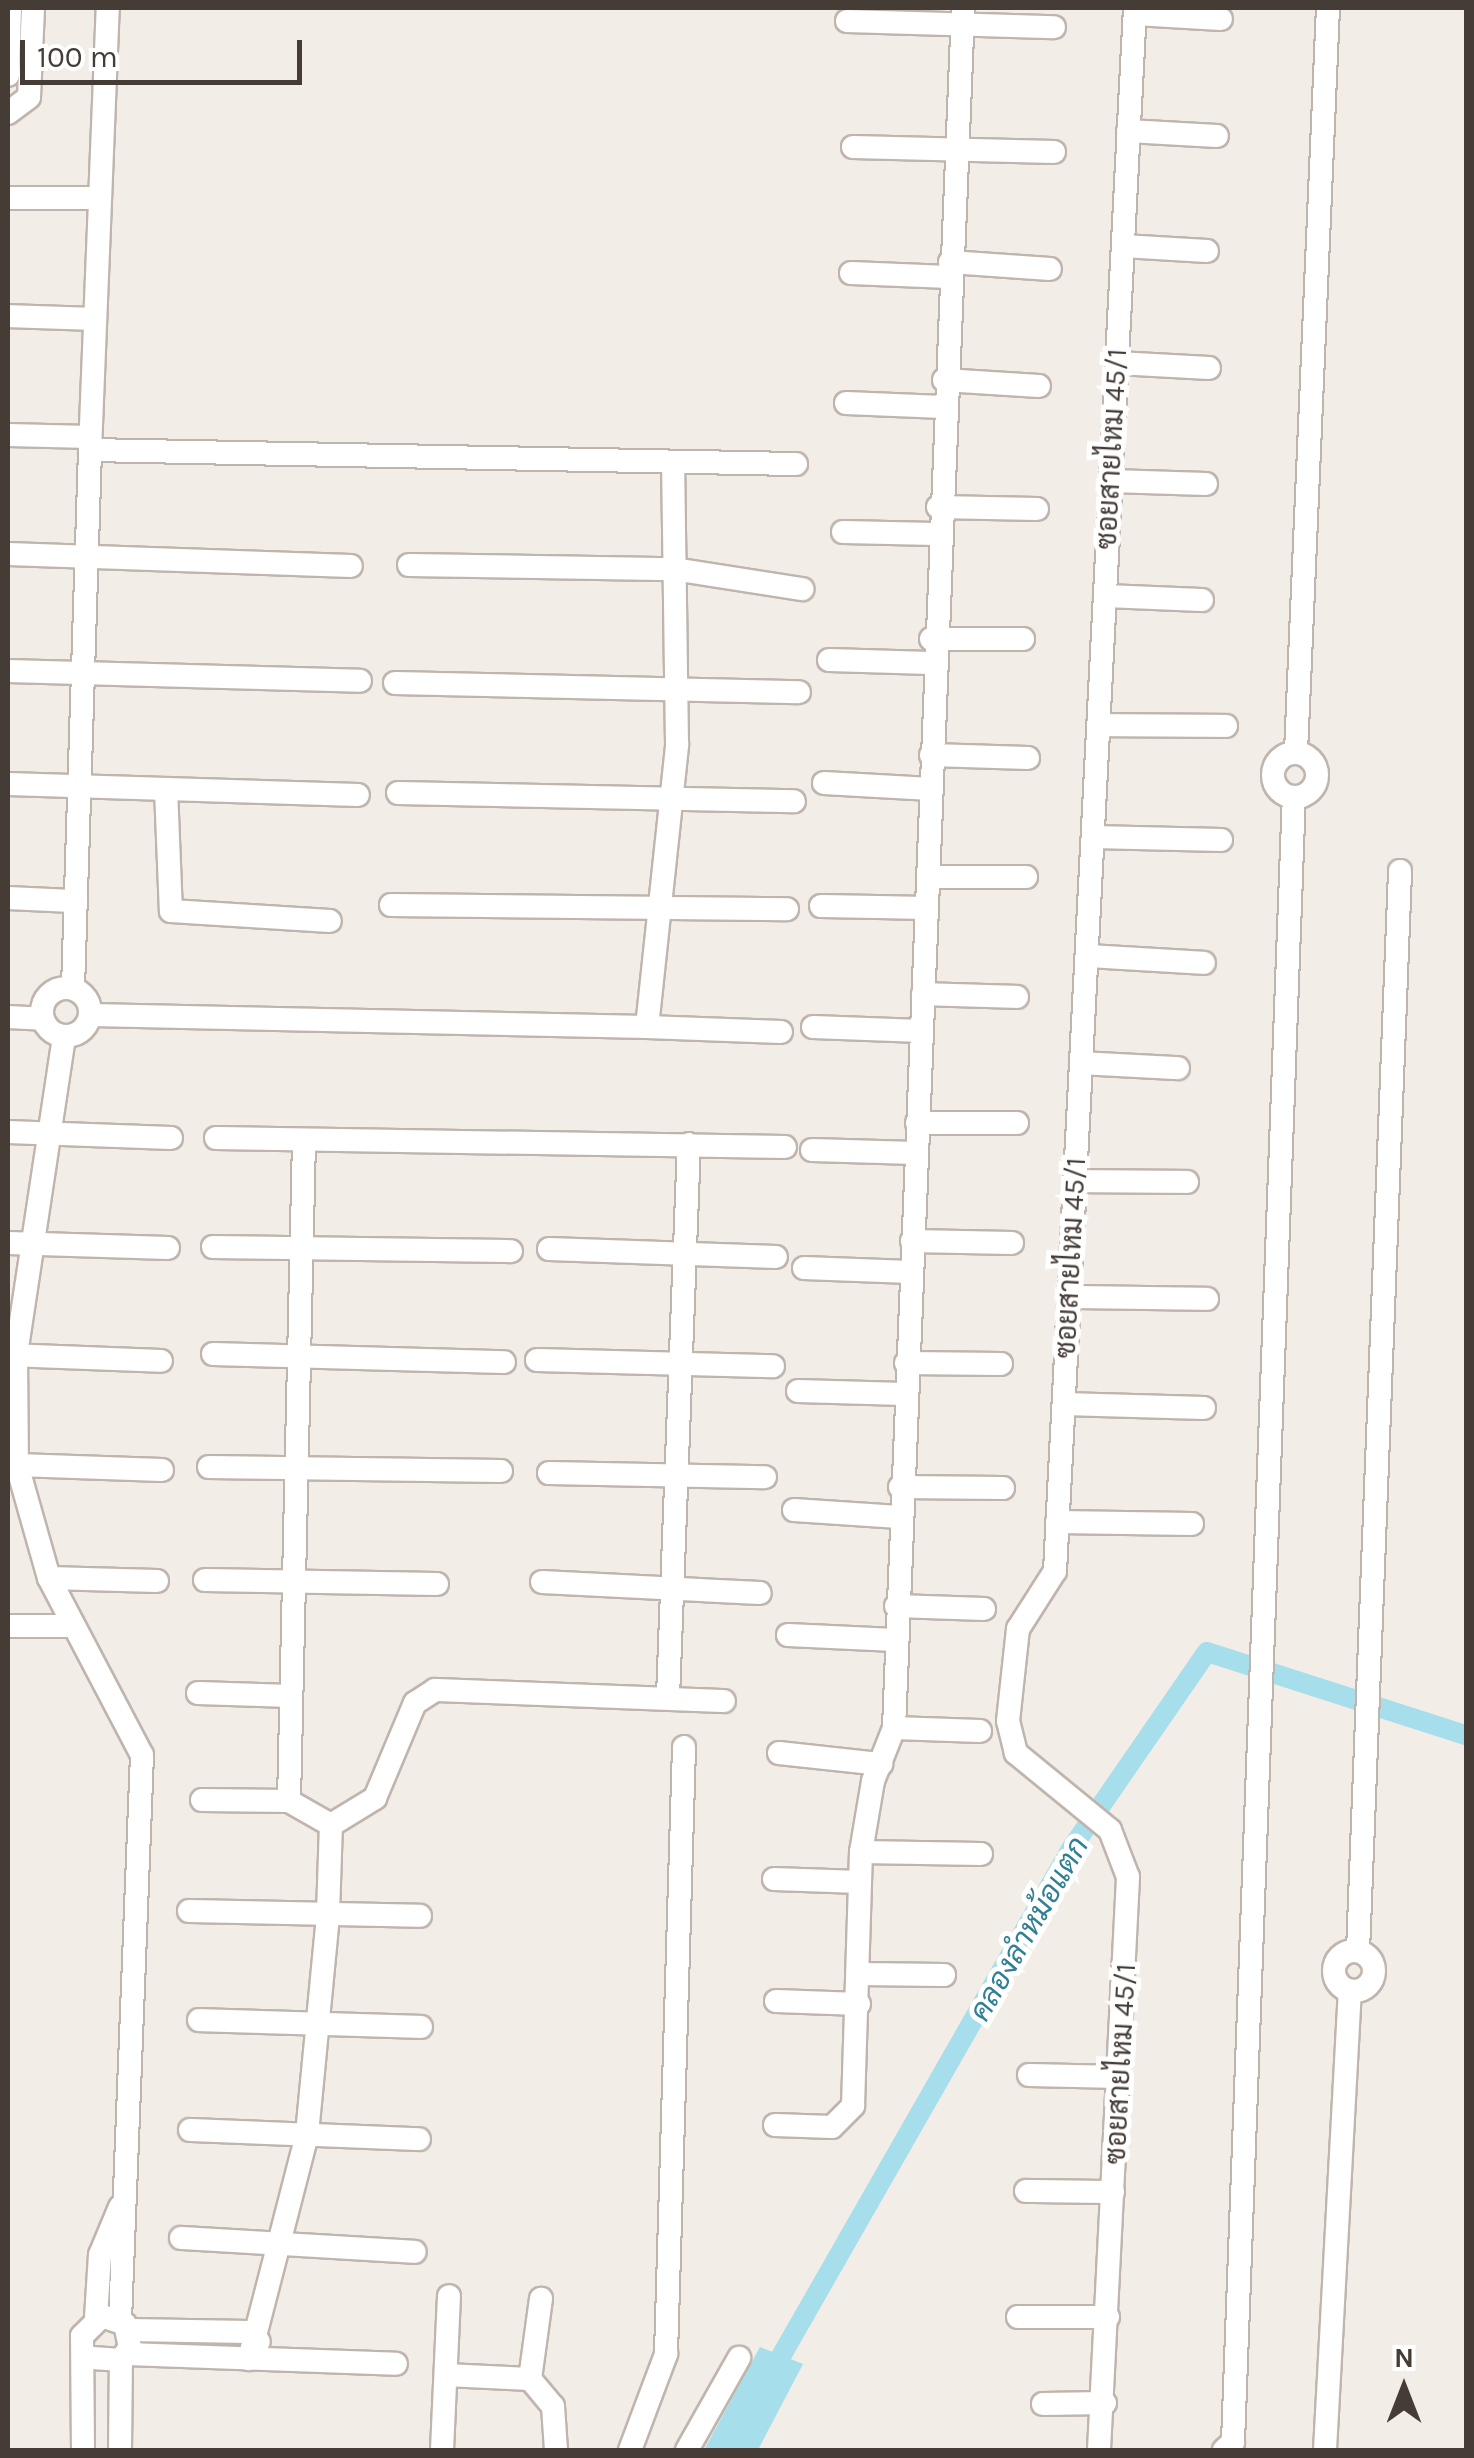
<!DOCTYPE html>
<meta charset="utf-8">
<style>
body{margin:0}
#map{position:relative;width:1474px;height:2458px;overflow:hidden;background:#f2ede7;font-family:Karla,Sarabun,sans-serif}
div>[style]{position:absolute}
.water>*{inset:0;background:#a6deec}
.canal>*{height:20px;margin:-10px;padding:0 10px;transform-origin:10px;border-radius:10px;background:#a6deec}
.roads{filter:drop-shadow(2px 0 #c0b5ad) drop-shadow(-2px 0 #c0b5ad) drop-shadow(0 2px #c0b5ad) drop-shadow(0 -2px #c0b5ad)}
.street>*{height:22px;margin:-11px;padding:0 11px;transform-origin:11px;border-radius:11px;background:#fff}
.street>.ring{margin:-11px;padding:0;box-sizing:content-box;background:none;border:22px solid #fff;border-radius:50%}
span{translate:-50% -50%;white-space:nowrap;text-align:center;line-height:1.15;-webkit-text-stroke:10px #fff;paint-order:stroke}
.street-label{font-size:28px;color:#453c36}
.water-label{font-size:30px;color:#307f95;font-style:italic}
.frame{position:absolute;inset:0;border:10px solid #453c36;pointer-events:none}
.north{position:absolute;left:1354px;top:2338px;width:100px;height:100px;-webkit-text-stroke:8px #fff;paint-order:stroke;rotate:0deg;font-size:28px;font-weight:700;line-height:40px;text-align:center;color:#453c36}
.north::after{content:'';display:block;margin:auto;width:35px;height:45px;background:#453c36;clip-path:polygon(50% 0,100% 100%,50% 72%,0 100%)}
.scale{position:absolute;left:20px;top:40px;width:282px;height:45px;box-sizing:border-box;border:5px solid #453c36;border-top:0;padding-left:12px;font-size:30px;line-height:35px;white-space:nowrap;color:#453c36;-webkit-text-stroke:8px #fff;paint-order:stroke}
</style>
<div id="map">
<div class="water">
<div style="clip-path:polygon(760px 2347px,803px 2364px,758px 2450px,704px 2450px)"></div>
</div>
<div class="canal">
<div style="left:768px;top:2379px;width:610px;rotate:-60.24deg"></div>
<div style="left:1071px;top:1849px;width:239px;rotate:-55.4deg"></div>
<div style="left:1207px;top:1652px;width:272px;rotate:17.8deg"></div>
</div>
<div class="roads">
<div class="street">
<div style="left:1135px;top:14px;width:86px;rotate:3.3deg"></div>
<div style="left:847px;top:21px;width:207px;rotate:1.7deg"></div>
<div style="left:8px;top:75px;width:67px;rotate:-88.3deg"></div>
<div style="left:8px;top:113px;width:26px;rotate:-37deg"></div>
<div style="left:29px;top:97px;width:89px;rotate:-87.4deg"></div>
<div style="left:1128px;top:131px;width:89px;rotate:3.2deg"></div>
<div style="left:853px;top:147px;width:201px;rotate:1.4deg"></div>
<div style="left:8px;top:198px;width:89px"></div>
<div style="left:1123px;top:246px;width:84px;rotate:3.4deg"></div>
<div style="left:950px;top:262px;width:100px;rotate:4deg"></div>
<div style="left:851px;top:273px;width:98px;rotate:2.3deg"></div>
<div style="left:8px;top:316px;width:84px;rotate:2deg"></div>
<div style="left:1117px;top:363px;width:92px;rotate:3.1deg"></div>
<div style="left:944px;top:380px;width:95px;rotate:3.6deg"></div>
<div style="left:846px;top:403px;width:97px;rotate:2.4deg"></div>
<div style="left:8px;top:435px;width:81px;rotate:1.4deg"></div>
<div style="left:90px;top:450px;width:442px;rotate:-87.7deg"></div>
<div style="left:1111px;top:481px;width:95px;rotate:1.8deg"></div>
<div style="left:938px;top:507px;width:99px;rotate:1.2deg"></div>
<div style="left:843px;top:532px;width:93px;rotate:1.2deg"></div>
<div style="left:8px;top:554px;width:343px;rotate:2deg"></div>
<div style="left:409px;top:565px;width:265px;rotate:0.9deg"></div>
<div style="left:674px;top:569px;width:130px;rotate:8.9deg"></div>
<div style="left:1105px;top:596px;width:97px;rotate:2.4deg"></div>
<div style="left:931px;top:639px;width:92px"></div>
<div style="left:829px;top:660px;width:101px;rotate:1.7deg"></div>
<div style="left:8px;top:671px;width:352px;rotate:1.6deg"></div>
<div style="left:395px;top:683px;width:404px;rotate:1.3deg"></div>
<div style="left:1098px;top:725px;width:128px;rotate:0.4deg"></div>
<div style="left:1296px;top:752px;width:745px;rotate:-87.54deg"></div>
<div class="ring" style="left:1273px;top:753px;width:22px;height:22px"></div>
<div style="left:931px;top:755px;width:97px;rotate:1.8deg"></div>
<div style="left:824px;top:783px;width:107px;rotate:3.2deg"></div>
<div style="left:8px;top:784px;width:350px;rotate:1.8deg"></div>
<div style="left:166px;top:789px;width:122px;rotate:87.7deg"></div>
<div style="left:171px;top:911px;width:159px;rotate:3.6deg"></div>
<div style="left:398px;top:793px;width:396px;rotate:1.2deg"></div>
<div style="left:1093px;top:837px;width:128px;rotate:1.3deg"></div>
<div style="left:928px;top:877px;width:98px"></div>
<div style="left:8px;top:898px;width:64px;rotate:2.7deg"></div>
<div style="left:391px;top:905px;width:396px;rotate:0.6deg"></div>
<div style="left:821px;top:906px;width:105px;rotate:1.1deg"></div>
<div style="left:1087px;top:956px;width:117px;rotate:3.4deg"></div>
<div class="ring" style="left:42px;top:988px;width:26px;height:26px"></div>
<div style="left:73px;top:988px;width:538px;rotate:-88.19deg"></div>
<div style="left:90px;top:450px;width:706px;rotate:1.14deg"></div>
<div style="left:923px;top:994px;width:94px;rotate:1.8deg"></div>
<div style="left:91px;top:1015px;width:556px;rotate:1.24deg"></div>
<div style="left:647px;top:1027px;width:285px;rotate:-83.9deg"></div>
<div style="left:677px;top:744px;width:280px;rotate:-90.8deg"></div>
<div style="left:8px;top:1017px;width:35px;rotate:3deg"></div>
<div style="left:647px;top:1027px;width:134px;rotate:2.1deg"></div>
<div style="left:813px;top:1027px;width:108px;rotate:2.1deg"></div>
<div style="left:64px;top:1037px;width:322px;rotate:98.6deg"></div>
<div style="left:16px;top:1355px;width:110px;rotate:89.5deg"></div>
<div style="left:17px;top:1465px;width:117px;rotate:74.2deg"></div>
<div style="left:49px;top:1578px;width:200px;rotate:62.3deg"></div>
<div style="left:142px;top:1755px;width:565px;rotate:92.23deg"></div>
<div style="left:1081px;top:1063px;width:97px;rotate:3deg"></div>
<div style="left:917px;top:1123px;width:100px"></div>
<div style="left:8px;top:1132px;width:163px;rotate:2.1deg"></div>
<div style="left:216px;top:1138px;width:569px;rotate:0.91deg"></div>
<div style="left:812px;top:1150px;width:103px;rotate:1.7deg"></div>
<div style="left:1075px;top:1181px;width:112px;rotate:0.5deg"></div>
<div style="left:912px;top:1241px;width:100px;rotate:1.1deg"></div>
<div style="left:8px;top:1243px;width:160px;rotate:1.8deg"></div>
<div style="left:213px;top:1247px;width:298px;rotate:0.8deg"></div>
<div style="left:549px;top:1249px;width:227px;rotate:2deg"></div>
<div style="left:804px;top:1268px;width:106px;rotate:2.2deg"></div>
<div style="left:1069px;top:1297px;width:138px;rotate:0.8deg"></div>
<div style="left:213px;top:1354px;width:291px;rotate:1.6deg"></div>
<div style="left:8px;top:1355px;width:153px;rotate:2.2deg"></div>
<div style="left:537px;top:1360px;width:236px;rotate:1.5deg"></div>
<div style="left:906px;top:1363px;width:95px;rotate:0.6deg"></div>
<div style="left:798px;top:1391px;width:106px;rotate:1.6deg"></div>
<div style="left:1064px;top:1404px;width:140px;rotate:1.6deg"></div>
<div style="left:17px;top:1465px;width:145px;rotate:2deg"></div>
<div style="left:209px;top:1467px;width:292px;rotate:0.8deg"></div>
<div style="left:549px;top:1473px;width:216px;rotate:1.1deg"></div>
<div style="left:900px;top:1487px;width:103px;rotate:0.6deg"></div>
<div style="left:794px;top:1510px;width:105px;rotate:3.8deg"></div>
<div style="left:1057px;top:1522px;width:135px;rotate:0.8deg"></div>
<div style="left:49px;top:1578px;width:108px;rotate:1.6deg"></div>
<div style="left:205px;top:1580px;width:232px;rotate:1deg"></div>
<div style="left:542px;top:1582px;width:218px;rotate:2.9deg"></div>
<div style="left:896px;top:1606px;width:88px;rotate:2deg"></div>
<div style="left:8px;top:1626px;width:65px"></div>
<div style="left:788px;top:1635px;width:107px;rotate:2.7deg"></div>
<div style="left:198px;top:1693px;width:93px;rotate:1.8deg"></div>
<div style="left:668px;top:1697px;width:553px;rotate:-87.83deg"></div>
<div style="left:894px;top:1728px;width:86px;rotate:2deg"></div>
<div style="left:779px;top:1753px;width:103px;rotate:6.2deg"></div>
<div style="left:202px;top:1800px;width:87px;rotate:0.7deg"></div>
<div style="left:331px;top:1825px;width:52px;rotate:-31.5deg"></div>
<div style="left:375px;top:1798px;width:103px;rotate:-67.2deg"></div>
<div style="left:415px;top:1703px;width:24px;rotate:-33deg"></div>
<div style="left:435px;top:1690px;width:289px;rotate:2.2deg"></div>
<div style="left:861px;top:1852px;width:120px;rotate:1deg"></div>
<div style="left:774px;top:1879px;width:86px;rotate:2deg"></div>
<div style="left:189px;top:1911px;width:231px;rotate:1.2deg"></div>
<div class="ring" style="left:1334px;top:1951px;width:18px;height:18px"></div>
<div style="left:1358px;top:1951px;width:1081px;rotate:-87.77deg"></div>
<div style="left:859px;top:1974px;width:85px;rotate:0.7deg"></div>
<div style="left:776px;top:2001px;width:83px;rotate:2.1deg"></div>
<div style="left:199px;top:2020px;width:222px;rotate:1.8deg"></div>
<div style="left:1029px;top:2075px;width:91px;rotate:1.3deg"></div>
<div style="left:775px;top:2125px;width:57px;rotate:2deg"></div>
<div style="left:832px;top:2127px;width:30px;rotate:-45deg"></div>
<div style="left:853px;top:2106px;width:254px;rotate:-88.2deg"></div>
<div style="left:861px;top:1852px;width:72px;rotate:-80.4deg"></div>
<div style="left:873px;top:1781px;width:57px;rotate:-68.4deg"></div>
<div style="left:894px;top:1728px;width:1721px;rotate:-87.7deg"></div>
<div style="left:190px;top:2130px;width:229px;rotate:2.3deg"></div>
<div style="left:1026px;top:2191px;width:87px;rotate:0.7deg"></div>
<div style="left:181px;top:2238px;width:234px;rotate:3.4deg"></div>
<div style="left:1018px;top:2317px;width:90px"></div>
<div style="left:96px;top:2318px;width:63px;rotate:-86.4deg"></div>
<div style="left:100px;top:2255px;width:52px;rotate:-67.4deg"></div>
<div style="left:129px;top:2330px;width:121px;rotate:0.9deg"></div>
<div style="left:250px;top:2332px;width:13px;rotate:48deg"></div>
<div style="left:127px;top:2354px;width:269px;rotate:2.1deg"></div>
<div style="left:249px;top:2359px;width:232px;rotate:-75.5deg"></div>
<div style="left:307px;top:2134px;width:221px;rotate:-84.5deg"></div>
<div style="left:328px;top:1914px;width:89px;rotate:-88.1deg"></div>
<div style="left:331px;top:1825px;width:48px;rotate:-150.3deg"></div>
<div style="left:289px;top:1801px;width:661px;rotate:-88.7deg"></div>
<div style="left:446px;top:2375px;width:84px;rotate:2.7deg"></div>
<div style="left:530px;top:2379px;width:81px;rotate:-82.2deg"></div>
<div style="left:530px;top:2379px;width:35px;rotate:50deg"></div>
<div style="left:553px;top:2406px;width:44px;rotate:86.1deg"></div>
<div style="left:1043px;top:2404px;width:62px;rotate:-0.9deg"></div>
<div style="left:83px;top:2450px;width:114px;rotate:-90.5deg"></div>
<div style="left:82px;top:2336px;width:28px;rotate:-45deg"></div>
<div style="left:102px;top:2316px;width:24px;rotate:19deg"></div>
<div style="left:125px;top:2324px;width:24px;rotate:78deg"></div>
<div style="left:130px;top:2347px;width:16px;rotate:125deg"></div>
<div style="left:121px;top:2360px;width:32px;rotate:-176deg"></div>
<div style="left:120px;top:2450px;width:90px;rotate:-89.4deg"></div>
<div style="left:442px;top:2450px;width:154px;rotate:-87.4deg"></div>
<div style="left:630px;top:2450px;width:103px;rotate:-69.4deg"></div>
<div style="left:666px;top:2354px;width:607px;rotate:-88.3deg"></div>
<div style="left:687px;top:2450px;width:106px;rotate:-60.5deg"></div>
<div style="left:1099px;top:2450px;width:574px;rotate:-87.1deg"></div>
<div style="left:1128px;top:1877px;width:50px;rotate:-111deg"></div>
<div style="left:1110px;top:1830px;width:122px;rotate:-140.7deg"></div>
<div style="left:1016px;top:1753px;width:33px;rotate:-104deg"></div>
<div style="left:1008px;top:1721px;width:93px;rotate:-83.8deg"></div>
<div style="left:1018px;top:1629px;width:69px;rotate:-57.5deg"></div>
<div style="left:1055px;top:1571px;width:1565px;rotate:-87.07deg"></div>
<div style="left:1224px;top:2450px;width:12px;rotate:-42deg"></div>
<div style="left:1233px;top:2442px;width:1646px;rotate:-87.88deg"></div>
<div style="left:1325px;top:2450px;width:460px;rotate:-86.9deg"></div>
</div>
</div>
<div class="street-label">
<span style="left:1112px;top:449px;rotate:-87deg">ซอยสายไหม 45/1</span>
<span style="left:1071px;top:1258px;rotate:-87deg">ซอยสายไหม 45/1</span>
<span style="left:1121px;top:2064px;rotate:-87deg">ซอยสายไหม 45/1</span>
</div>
<div class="water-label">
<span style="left:1029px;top:1929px;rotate:-60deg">คลองลำหม้อแตก</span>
</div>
<div class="frame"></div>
<div class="north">N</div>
<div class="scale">100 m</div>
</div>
